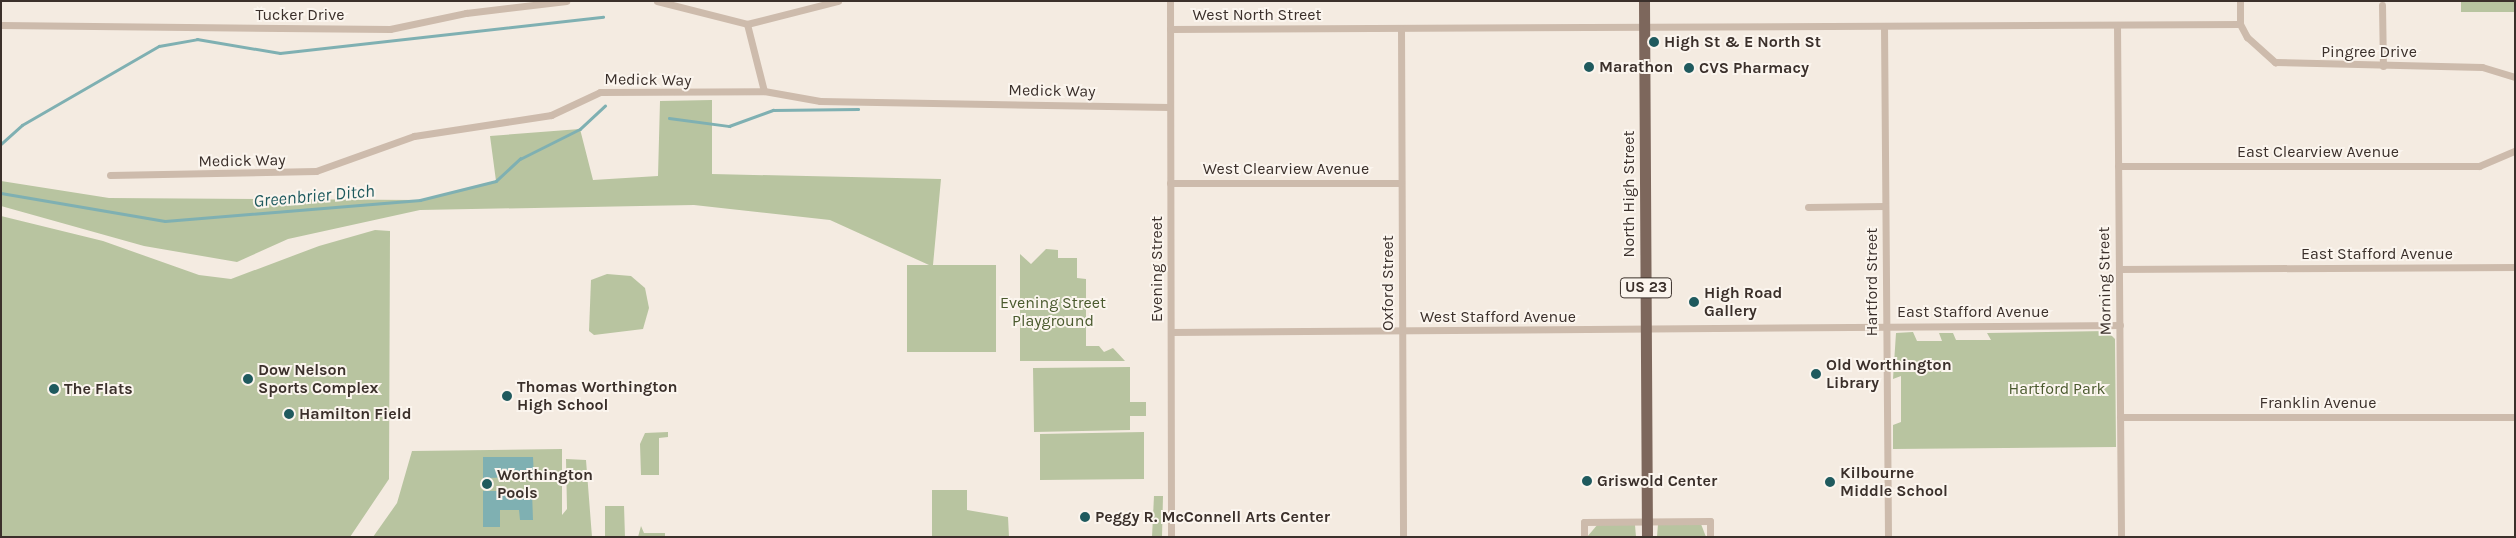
<!DOCTYPE html>
<style>
body{margin:0}
#map{position:relative;width:2516px;height:538px;overflow:hidden;background:#f4ebe1;font-family:Karla,sans-serif}
div>[style]{position:absolute}
.green>*{inset:0;background:#b8c4a0}
.water>*{inset:0;background:#7fb0b2}
.stream>*{height:2.5px;margin:-1.25px;padding:0 1.25px;transform-origin:1.25px;border-radius:1.25px;background:#7fb0b2}
.minor>*{height:7px;margin:-3.5px;padding:0 3.5px;transform-origin:3.5px;border-radius:3.5px;background:#cdbbac}
.primary>*{height:11px;margin:-5.5px;padding:0 5.5px;transform-origin:5.5px;border-radius:5.5px;background:#7d675c}
.dots>*{width:14px;height:14px;translate:-50% -50%;box-sizing:border-box;border:2px solid #fbf5ee;border-radius:50%}
span{translate:-50% -50%;white-space:nowrap;text-align:center;line-height:1.15;-webkit-text-stroke:4px #fbf5ee;paint-order:stroke}
.shield-label span{padding:1px 4px;background:#fbf5ee;border:1px solid;border-radius:4px;-webkit-text-stroke-width:0}
.shield-label{font-size:15px;color:#3b302b;font-weight:700}
.street-label{font-size:16px;color:#3b302b}
.poi-label{font-size:16px;color:#3b302b;font-weight:700}
.left{translate:0 -50%;text-align:left}
.park-label{font-size:16px;color:#4a5a2e}
.water-label{font-size:18px;color:#1f5a5e;font-style:italic}
.frame{position:absolute;inset:0;border:2px solid #3b302b;pointer-events:none}
</style>
<div id="map">
<div class="green">
<div style="clip-path:polygon(2461px 1px,2515px 1px,2515px 12px,2461px 12px)"></div>
<div style="clip-path:polygon(712px 100px,712px 174px,941px 179px,933px 265px,996px 265px,996px 352px,907px 352px,907px 265px,929px 265px,830px 220px,694px 205px,420px 210px,288px 239px,237px 262px,144px 246px,1px 206px,1px 181px,109px 198px,420px 200px,496px 181px,490px 136px,580px 129px,593px 180px,658px 176px,660px 101px)"></div>
<div style="clip-path:polygon(1px 216px,103px 241px,199px 275px,231px 279px,319px 246px,375px 230px,390px 231px,389px 479px,350px 537px,1px 537px)"></div>
<div style="clip-path:polygon(1046px 249px,1058px 250px,1058px 258px,1077px 258px,1077px 278px,1086px 279px,1086px 346px,1099px 346px,1104px 352px,1113px 348px,1125px 361px,1020px 361px,1020px 254px,1031px 264px)"></div>
<div style="clip-path:polygon(607px 274px,631px 276px,645px 288px,649px 308px,643px 329px,594px 335px,589px 331px,591px 280px)"></div>
<div style="clip-path:polygon(2107px 331px,2115px 339px,2116px 447px,1893px 449px,1893px 425px,1901px 422px,1901px 376px,1893px 379px,1896px 333px,1913px 332px,1917px 341px,1942px 341px,1939px 333px,1953px 333px,1956px 340px,1991px 340px,1987px 333px)"></div>
<div style="clip-path:polygon(1130px 367px,1130px 402px,1146px 402px,1146px 416px,1130px 416px,1130px 430px,1034px 432px,1033px 368px)"></div>
<div style="clip-path:polygon(668px 432px,668px 437px,659px 438px,659px 475px,641px 475px,640px 444px,645px 433px)"></div>
<div style="clip-path:polygon(1144px 432px,1144px 479px,1040px 480px,1040px 434px)"></div>
<div style="clip-path:polygon(562px 449px,562px 515px,567px 509px,566px 459px,586px 460px,592px 537px,373px 537px,397px 503px,412px 451px)"></div>
<div style="clip-path:polygon(932px 490px,967px 490px,967px 510px,1008px 517px,1009px 537px,932px 537px)"></div>
<div style="clip-path:polygon(1154px 496px,1163px 496px,1162px 537px,1152px 537px)"></div>
<div style="clip-path:polygon(605px 506px,624px 506px,625px 537px,605px 537px)"></div>
<div style="clip-path:polygon(1598px 524px,1635px 525px,1636px 537px,1587px 537px)"></div>
<div style="clip-path:polygon(1658px 524px,1701px 524px,1706px 537px,1657px 537px)"></div>
<div style="clip-path:polygon(641px 526px,644px 533px,665px 533px,665px 537px,638px 537px)"></div>
</div>
<div class="water">
<div style="clip-path:polygon(483px 457px,533px 457px,534px 477px,483px 478px)"></div>
<div style="clip-path:polygon(483px 491px,532px 491px,533px 520px,520px 520px,519px 510px,500px 510px,500px 527px,483px 527px)"></div>
</div>
<div class="stream">
<div style="left:669px;top:118px;width:61px;rotate:7.6deg"></div>
<div style="left:729px;top:126px;width:47px;rotate:-20deg"></div>
<div style="left:773px;top:110px;width:85px;rotate:-0.7deg"></div>
<div style="left:1px;top:144px;width:28px;rotate:-42deg"></div>
<div style="left:22px;top:125px;width:158px;rotate:-30deg"></div>
<div style="left:159px;top:46px;width:39px;rotate:-10deg"></div>
<div style="left:197px;top:39px;width:84px;rotate:9.6deg"></div>
<div style="left:280px;top:53px;width:325px;rotate:-6.4deg"></div>
<div style="left:1px;top:193px;width:166px;rotate:9.7deg"></div>
<div style="left:165px;top:221px;width:256px;rotate:-4.7deg"></div>
<div style="left:420px;top:200px;width:78px;rotate:-14deg"></div>
<div style="left:496px;top:181px;width:33px;rotate:-43deg"></div>
<div style="left:520px;top:159px;width:67px;rotate:-26.6deg"></div>
<div style="left:580px;top:129px;width:34px;rotate:-43deg"></div>
</div>
<div class="minor">
<div style="left:657px;top:1px;width:93px;rotate:14.3deg"></div>
<div style="left:747px;top:24px;width:94px;rotate:-14.2deg"></div>
<div style="left:1170px;top:1px;width:536px;rotate:89.89deg"></div>
<div style="left:2240px;top:1px;width:23px;rotate:90deg"></div>
<div style="left:2240px;top:24px;width:15px;rotate:62deg"></div>
<div style="left:2247px;top:37px;width:38px;rotate:42deg"></div>
<div style="left:2275px;top:62px;width:207px;rotate:1.4deg"></div>
<div style="left:2482px;top:67px;width:34px;rotate:17deg"></div>
<div style="left:2382px;top:5px;width:61px;rotate:89.1deg"></div>
<div style="left:747px;top:24px;width:69px;rotate:75.8deg"></div>
<div style="left:1px;top:25px;width:389px;rotate:0.6deg"></div>
<div style="left:390px;top:29px;width:78px;rotate:-11.9deg"></div>
<div style="left:466px;top:13px;width:101px;rotate:-6.8deg"></div>
<div style="left:2117px;top:25px;width:512px;rotate:89.55deg"></div>
<div style="left:1884px;top:26px;width:511px;rotate:89.55deg"></div>
<div style="left:1170px;top:29px;width:1070px;rotate:-0.27deg"></div>
<div style="left:1401px;top:29px;width:508px;rotate:89.77deg"></div>
<div style="left:2118px;top:166px;width:361px"></div>
<div style="left:2479px;top:166px;width:39px;rotate:-23deg"></div>
<div style="left:110px;top:175px;width:206px;rotate:-1.1deg"></div>
<div style="left:316px;top:171px;width:104px;rotate:-19.7deg"></div>
<div style="left:414px;top:136px;width:139px;rotate:-8.7deg"></div>
<div style="left:551px;top:115px;width:54px;rotate:-25.1deg"></div>
<div style="left:600px;top:92px;width:164px;rotate:-0.3deg"></div>
<div style="left:764px;top:91px;width:57px;rotate:10.1deg"></div>
<div style="left:820px;top:101px;width:349px;rotate:1deg"></div>
<div style="left:1170px;top:183px;width:231px"></div>
<div style="left:1808px;top:207px;width:77px;rotate:-0.7deg"></div>
<div style="left:2119px;top:269px;width:396px;rotate:-0.3deg"></div>
<div style="left:1171px;top:332px;width:949px;rotate:-0.42deg"></div>
<div style="left:2120px;top:417px;width:395px"></div>
<div style="left:1584px;top:537px;width:15px;rotate:-90deg"></div>
<div style="left:1584px;top:522px;width:126px;rotate:-0.5deg"></div>
<div style="left:1710px;top:521px;width:16px;rotate:90deg"></div>
</div>
<div class="primary">
<div style="left:1644px;top:1px;width:536px;rotate:89.68deg"></div>
</div>
<div class="dots">
<div style="left:1654px;top:42px;background:#1f5a5e"></div>
<div style="left:1589px;top:67px;background:#1f5a5e"></div>
<div style="left:1689px;top:68px;background:#1f5a5e"></div>
<div style="left:1694px;top:302px;background:#1f5a5e"></div>
<div style="left:1816px;top:374px;background:#1f5a5e"></div>
<div style="left:248px;top:379px;background:#1f5a5e"></div>
<div style="left:54px;top:389px;background:#1f5a5e"></div>
<div style="left:507px;top:396px;background:#1f5a5e"></div>
<div style="left:289px;top:414px;background:#1f5a5e"></div>
<div style="left:1587px;top:481px;background:#1f5a5e"></div>
<div style="left:1830px;top:482px;background:#1f5a5e"></div>
<div style="left:487px;top:484px;background:#1f5a5e"></div>
<div style="left:1085px;top:517px;background:#1f5a5e"></div>
</div>
<div class="shield-label">
<span style="left:1646px;top:288px">US 23</span>
</div>
<div class="street-label">
<span style="left:300px;top:15px">Tucker Drive</span>
<span style="left:1257px;top:15px">West North Street</span>
<span style="left:2369px;top:52px">Pingree Drive</span>
<span style="left:648px;top:80px;rotate:1deg">Medick Way</span>
<span style="left:1052px;top:91px;rotate:1deg">Medick Way</span>
<span style="left:2318px;top:152px">East Clearview Avenue</span>
<span style="left:242px;top:161px;rotate:-1deg">Medick Way</span>
<span style="left:1286px;top:169px">West Clearview Avenue</span>
<span style="left:1629px;top:194px;rotate:-90deg">North High Street</span>
<span style="left:2377px;top:254px">East Stafford Avenue</span>
<span style="left:1157px;top:269px;rotate:-90deg">Evening Street</span>
<span style="left:2105px;top:281px;rotate:-91deg">Morning Street</span>
<span style="left:1872px;top:282px;rotate:-90deg">Hartford Street</span>
<span style="left:1388px;top:283px;rotate:-90deg">Oxford Street</span>
<span style="left:1973px;top:312px">East Stafford Avenue</span>
<span style="left:1498px;top:317px">West Stafford Avenue</span>
<span style="left:2318px;top:403px">Franklin Avenue</span>
</div>
<div class="poi-label">
<span class="left" style="left:1664px;top:42px">High St &amp; E North St</span>
<span class="left" style="left:1599px;top:67px">Marathon</span>
<span class="left" style="left:1699px;top:68px">CVS Pharmacy</span>
<span class="left" style="left:1704px;top:302px">High Road<br>Gallery</span>
<span class="left" style="left:1826px;top:374px">Old Worthington<br>Library</span>
<span class="left" style="left:258px;top:379px">Dow Nelson<br>Sports Complex</span>
<span class="left" style="left:517px;top:396px">Thomas Worthington<br>High School</span>
<span class="left" style="left:64px;top:389px">The Flats</span>
<span class="left" style="left:299px;top:414px">Hamilton Field</span>
<span class="left" style="left:1840px;top:482px">Kilbourne<br>Middle School</span>
<span class="left" style="left:497px;top:484px">Worthington<br>Pools</span>
<span class="left" style="left:1597px;top:481px">Griswold Center</span>
<span class="left" style="left:1095px;top:517px">Peggy R. McConnell Arts Center</span>
</div>
<div class="park-label">
<span style="left:1053px;top:312px">Evening Street<br>Playground</span>
<span style="left:2057px;top:389px">Hartford Park</span>
</div>
<div class="water-label">
<span style="left:314px;top:196px;rotate:-5deg">Greenbrier Ditch</span>
</div>
<div class="frame"></div>
</div>
